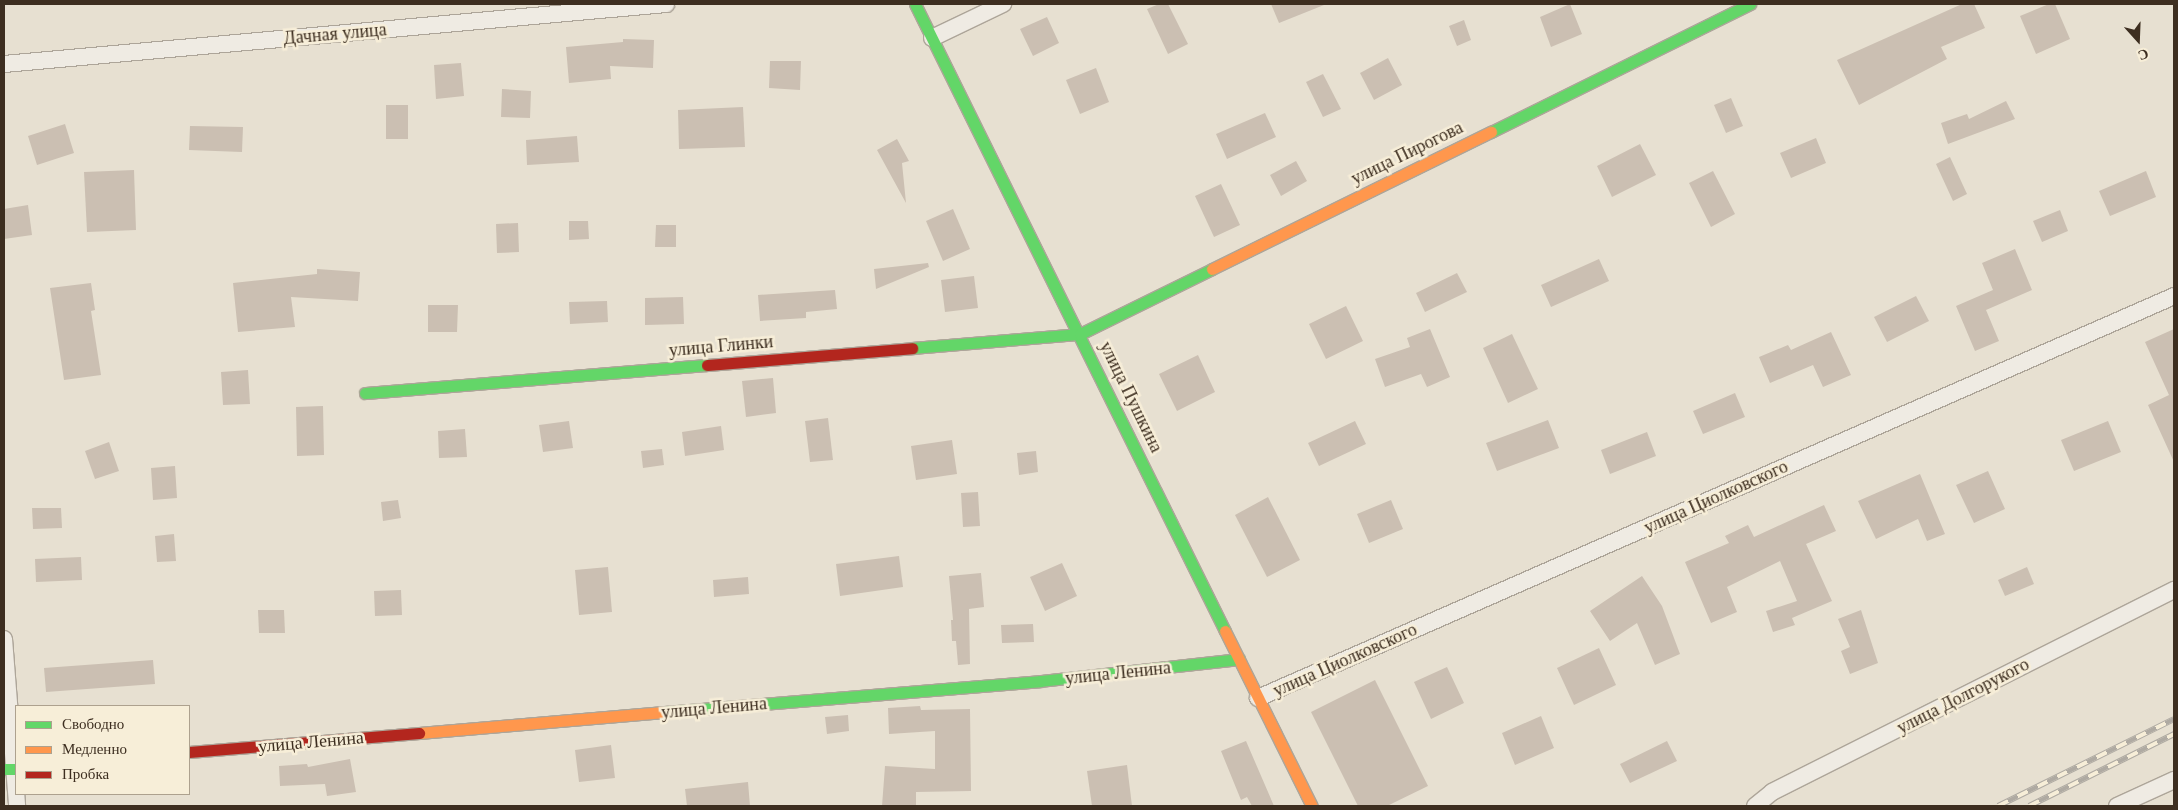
<!DOCTYPE html>
<meta charset="utf-8">
<style>
body{margin:0}
#map{position:relative;width:2178px;height:810px;overflow:hidden;background:#e7e0d1;font-family:"Times New Roman",serif}
div>[style]{position:absolute}
.building>*{inset:0;background:#cbbfb2}
.roads{filter:drop-shadow(1px 0 #ada599) drop-shadow(-1px 0 #ada599) drop-shadow(0 1px #ada599) drop-shadow(0 -1px #ada599)}
.street>*{height:16px;margin:-8px;padding:0 8px;transform-origin:8px;border-radius:8px;background:#efebe3}
.fast>*{height:11px;margin:-5.5px;padding:0 5.5px;transform-origin:5.5px;border-radius:5.5px;background:#63d668}
.slow>*{height:11px;margin:-5.5px;padding:0 5.5px;transform-origin:5.5px;border-radius:5.5px;background:#ff974d}
.jam>*{height:11px;margin:-5.5px;padding:0 5.5px;transform-origin:5.5px;border-radius:5.5px;background:#b3261e}
.rail>*{height:5.5px;margin-top:-2.75px;transform-origin:0;background:repeating-linear-gradient(90deg,#f7eed8 0 11px,#afaaa2 0 22px);box-sizing:border-box;border-block:1px solid #afaaa2}
span{translate:-50% -50%;white-space:nowrap;text-align:center;line-height:1.15;-webkit-text-stroke:5px #f7eed8;paint-order:stroke}
.street-label{font-size:18px;color:#3d2e20}
.frame{position:absolute;inset:0;border:5px solid #3d2e20;pointer-events:none}
.legend{position:absolute;left:15px;top:705px;width:175px;height:90px;box-sizing:border-box;background:#f7eed8;border:1px solid #ada18e;margin:0;padding:6px 9px;list-style:none;font-size:15px;color:#3d2e20}
.legend li{display:flex;align-items:center;gap:10px;height:25px}
.legend b{width:25px;border:1px solid #ada18e}
.north{position:absolute;left:2113px;top:15px;width:50px;height:50px;-webkit-text-stroke:4px #f7eed8;paint-order:stroke;rotate:160deg;font-size:14px;font-weight:700;line-height:20px;text-align:center;color:#3d2e20}
.north::after{content:'';display:block;margin:auto;width:18px;height:22px;background:#3d2e20;clip-path:polygon(50% 0,100% 100%,50% 72%,0 100%)}
</style>
<div id="map">
<div class="building">
<div style="clip-path:polygon(1159px 4px,1168px 4px,1188px 44px,1168px 54px,1147px 9px)"></div>
<div style="clip-path:polygon(1271px 4px,1324px 4px,1324px 5px,1279px 23px)"></div>
<div style="clip-path:polygon(1570px 4px,1582px 34px,1551px 47px,1540px 17px)"></div>
<div style="clip-path:polygon(1962px 4px,1974px 4px,1985px 28px,1941px 47px,1947px 59px,1859px 105px,1837px 60px)"></div>
<div style="clip-path:polygon(2049px 4px,2055px 4px,2070px 39px,2036px 54px,2020px 16px)"></div>
<div style="clip-path:polygon(1047px 17px,1059px 43px,1033px 56px,1020px 29px)"></div>
<div style="clip-path:polygon(1464px 20px,1471px 40px,1457px 46px,1449px 26px)"></div>
<div style="clip-path:polygon(623px 39px,654px 40px,653px 68px,610px 66px,611px 79px,569px 83px,566px 47px,623px 42px)"></div>
<div style="clip-path:polygon(1388px 58px,1402px 85px,1374px 100px,1360px 73px)"></div>
<div style="clip-path:polygon(770px 61px,801px 61px,800px 90px,769px 88px)"></div>
<div style="clip-path:polygon(461px 63px,464px 96px,436px 99px,434px 65px)"></div>
<div style="clip-path:polygon(1096px 68px,1109px 102px,1080px 114px,1066px 80px)"></div>
<div style="clip-path:polygon(1323px 74px,1341px 109px,1323px 117px,1306px 82px)"></div>
<div style="clip-path:polygon(502px 89px,531px 91px,530px 118px,501px 117px)"></div>
<div style="clip-path:polygon(1731px 98px,1743px 126px,1726px 133px,1714px 105px)"></div>
<div style="clip-path:polygon(2006px 101px,2015px 119px,1948px 144px,1941px 123px,1967px 114px,1969px 119px)"></div>
<div style="clip-path:polygon(386px 105px,408px 105px,408px 139px,386px 139px)"></div>
<div style="clip-path:polygon(743px 107px,745px 147px,679px 149px,678px 110px)"></div>
<div style="clip-path:polygon(1265px 113px,1276px 137px,1227px 159px,1216px 134px)"></div>
<div style="clip-path:polygon(65px 124px,74px 153px,37px 165px,28px 136px)"></div>
<div style="clip-path:polygon(190px 126px,243px 127px,242px 152px,189px 150px)"></div>
<div style="clip-path:polygon(577px 136px,579px 162px,527px 165px,526px 140px)"></div>
<div style="clip-path:polygon(1816px 138px,1826px 163px,1791px 178px,1780px 153px)"></div>
<div style="clip-path:polygon(897px 139px,909px 161px,902px 163px,906px 203px,877px 150px)"></div>
<div style="clip-path:polygon(1640px 144px,1656px 175px,1612px 197px,1597px 166px)"></div>
<div style="clip-path:polygon(1950px 157px,1967px 194px,1953px 201px,1936px 164px)"></div>
<div style="clip-path:polygon(1296px 161px,1307px 181px,1281px 196px,1270px 175px)"></div>
<div style="clip-path:polygon(134px 170px,136px 230px,87px 232px,84px 172px)"></div>
<div style="clip-path:polygon(1713px 171px,1735px 214px,1711px 227px,1689px 183px)"></div>
<div style="clip-path:polygon(2146px 171px,2156px 197px,2110px 216px,2099px 191px)"></div>
<div style="clip-path:polygon(1221px 184px,1240px 225px,1214px 237px,1195px 196px)"></div>
<div style="clip-path:polygon(28px 205px,32px 235px,4px 239px,4px 209px)"></div>
<div style="clip-path:polygon(953px 209px,970px 249px,943px 261px,926px 221px)"></div>
<div style="clip-path:polygon(2060px 210px,2068px 231px,2042px 242px,2033px 221px)"></div>
<div style="clip-path:polygon(569px 221px,588px 221px,589px 239px,569px 240px)"></div>
<div style="clip-path:polygon(518px 223px,519px 252px,497px 253px,496px 224px)"></div>
<div style="clip-path:polygon(656px 225px,676px 225px,676px 247px,655px 247px)"></div>
<div style="clip-path:polygon(2015px 249px,2032px 290px,1986px 310px,1999px 341px,1975px 351px,1956px 306px,1993px 290px,1982px 263px)"></div>
<div style="clip-path:polygon(1599px 259px,1609px 281px,1551px 307px,1541px 285px)"></div>
<div style="clip-path:polygon(928px 263px,929px 267px,876px 289px,874px 269px)"></div>
<div style="clip-path:polygon(317px 269px,360px 272px,358px 301px,291px 297px,295px 327px,238px 332px,233px 283px,317px 274px)"></div>
<div style="clip-path:polygon(1457px 273px,1467px 292px,1425px 312px,1416px 293px)"></div>
<div style="clip-path:polygon(974px 276px,978px 308px,945px 312px,941px 280px)"></div>
<div style="clip-path:polygon(91px 283px,95px 310px,91px 311px,101px 375px,64px 380px,50px 288px)"></div>
<div style="clip-path:polygon(835px 290px,837px 309px,806px 312px,806px 318px,760px 321px,758px 295px)"></div>
<div style="clip-path:polygon(1916px 296px,1929px 321px,1887px 342px,1874px 317px)"></div>
<div style="clip-path:polygon(683px 297px,684px 324px,645px 325px,645px 298px)"></div>
<div style="clip-path:polygon(607px 301px,608px 322px,570px 324px,569px 302px)"></div>
<div style="clip-path:polygon(428px 305px,458px 305px,457px 332px,428px 332px)"></div>
<div style="clip-path:polygon(1346px 306px,1363px 341px,1326px 359px,1309px 324px)"></div>
<div style="clip-path:polygon(1430px 329px,1450px 377px,1427px 387px,1421px 374px,1385px 387px,1375px 359px,1410px 347px,1407px 338px)"></div>
<div style="clip-path:polygon(2174px 329px,2174px 462px,2148px 405px,2169px 395px,2145px 342px)"></div>
<div style="clip-path:polygon(1831px 332px,1851px 375px,1823px 387px,1813px 365px,1770px 383px,1759px 357px,1788px 345px,1791px 350px)"></div>
<div style="clip-path:polygon(1512px 334px,1538px 389px,1508px 403px,1483px 348px)"></div>
<div style="clip-path:polygon(1198px 355px,1215px 392px,1177px 411px,1159px 374px)"></div>
<div style="clip-path:polygon(248px 370px,250px 404px,223px 405px,221px 372px)"></div>
<div style="clip-path:polygon(773px 378px,776px 413px,746px 417px,742px 381px)"></div>
<div style="clip-path:polygon(1735px 393px,1745px 417px,1703px 434px,1693px 411px)"></div>
<div style="clip-path:polygon(323px 406px,324px 455px,297px 456px,296px 407px)"></div>
<div style="clip-path:polygon(828px 418px,833px 460px,810px 462px,805px 421px)"></div>
<div style="clip-path:polygon(1548px 420px,1559px 448px,1497px 471px,1486px 443px)"></div>
<div style="clip-path:polygon(569px 421px,573px 448px,543px 452px,539px 425px)"></div>
<div style="clip-path:polygon(1355px 421px,1366px 444px,1319px 466px,1308px 443px)"></div>
<div style="clip-path:polygon(2108px 421px,2121px 452px,2074px 471px,2061px 440px)"></div>
<div style="clip-path:polygon(721px 426px,724px 450px,685px 456px,682px 432px)"></div>
<div style="clip-path:polygon(465px 429px,467px 457px,439px 458px,438px 431px)"></div>
<div style="clip-path:polygon(1647px 432px,1656px 456px,1610px 474px,1601px 450px)"></div>
<div style="clip-path:polygon(952px 440px,957px 474px,916px 480px,911px 446px)"></div>
<div style="clip-path:polygon(109px 442px,119px 471px,95px 479px,85px 451px)"></div>
<div style="clip-path:polygon(662px 449px,664px 465px,643px 468px,641px 451px)"></div>
<div style="clip-path:polygon(1036px 451px,1038px 472px,1019px 475px,1017px 453px)"></div>
<div style="clip-path:polygon(175px 466px,177px 498px,153px 500px,151px 468px)"></div>
<div style="clip-path:polygon(1988px 471px,2005px 509px,1974px 523px,1956px 485px)"></div>
<div style="clip-path:polygon(1920px 474px,1945px 534px,1927px 541px,1918px 519px,1876px 539px,1858px 501px)"></div>
<div style="clip-path:polygon(978px 492px,980px 526px,963px 527px,961px 493px)"></div>
<div style="clip-path:polygon(1268px 497px,1300px 560px,1267px 577px,1235px 515px)"></div>
<div style="clip-path:polygon(398px 500px,401px 518px,383px 521px,381px 502px)"></div>
<div style="clip-path:polygon(1391px 500px,1403px 529px,1369px 543px,1357px 514px)"></div>
<div style="clip-path:polygon(1824px 505px,1836px 531px,1806px 544px,1832px 601px,1792px 618px,1795px 625px,1773px 632px,1766px 611px,1797px 601px,1780px 561px,1727px 587px,1737px 612px,1711px 623px,1685px 562px,1729px 543px,1725px 536px,1748px 525px,1754px 537px)"></div>
<div style="clip-path:polygon(32px 508px,61px 508px,62px 528px,33px 529px)"></div>
<div style="clip-path:polygon(174px 534px,176px 561px,157px 562px,155px 536px)"></div>
<div style="clip-path:polygon(899px 556px,903px 587px,840px 596px,836px 564px)"></div>
<div style="clip-path:polygon(81px 557px,82px 580px,36px 582px,35px 559px)"></div>
<div style="clip-path:polygon(1062px 563px,1077px 596px,1045px 611px,1030px 577px)"></div>
<div style="clip-path:polygon(608px 567px,612px 612px,579px 615px,575px 570px)"></div>
<div style="clip-path:polygon(2027px 567px,2034px 584px,2005px 596px,1998px 580px)"></div>
<div style="clip-path:polygon(981px 573px,984px 607px,969px 609px,970px 664px,958px 665px,956px 641px,952px 641px,951px 620px,953px 620px,949px 576px)"></div>
<div style="clip-path:polygon(1642px 576px,1662px 606px,1680px 654px,1655px 665px,1637px 623px,1610px 641px,1590px 611px)"></div>
<div style="clip-path:polygon(748px 577px,749px 594px,714px 597px,713px 580px)"></div>
<div style="clip-path:polygon(401px 590px,402px 615px,375px 616px,374px 591px)"></div>
<div style="clip-path:polygon(258px 610px,284px 610px,285px 633px,259px 633px)"></div>
<div style="clip-path:polygon(1861px 610px,1878px 663px,1850px 674px,1841px 651px,1850px 647px,1838px 619px)"></div>
<div style="clip-path:polygon(1033px 624px,1034px 642px,1002px 643px,1001px 625px)"></div>
<div style="clip-path:polygon(1599px 648px,1616px 685px,1574px 705px,1557px 668px)"></div>
<div style="clip-path:polygon(153px 660px,155px 684px,46px 692px,44px 668px)"></div>
<div style="clip-path:polygon(1447px 667px,1464px 703px,1431px 719px,1414px 682px)"></div>
<div style="clip-path:polygon(1375px 680px,1428px 786px,1387px 806px,1358px 806px,1311px 712px)"></div>
<div style="clip-path:polygon(920px 706px,921px 710px,970px 709px,971px 791px,916px 792px,916px 806px,882px 806px,885px 766px,935px 769px,935px 731px,889px 734px,888px 708px)"></div>
<div style="clip-path:polygon(848px 715px,849px 731px,827px 734px,825px 717px)"></div>
<div style="clip-path:polygon(1541px 716px,1554px 748px,1515px 765px,1502px 733px)"></div>
<div style="clip-path:polygon(1246px 741px,1274px 806px,1252px 806px,1247px 797px,1241px 800px,1221px 751px)"></div>
<div style="clip-path:polygon(1667px 741px,1677px 761px,1630px 783px,1620px 764px)"></div>
<div style="clip-path:polygon(611px 745px,615px 778px,579px 782px,575px 750px)"></div>
<div style="clip-path:polygon(350px 759px,356px 792px,327px 796px,325px 784px,280px 786px,279px 766px,307px 764px,308px 767px)"></div>
<div style="clip-path:polygon(1127px 765px,1132px 806px,1092px 806px,1087px 771px)"></div>
<div style="clip-path:polygon(748px 782px,750px 806px,687px 806px,685px 789px)"></div>
</div>
<div class="roads">
<div class="street">
<div style="left:932px;top:38px;width:79px;rotate:-25.6deg"></div>
<div style="left:4px;top:64px;width:665px;rotate:-5.18deg"></div>
<div style="left:4px;top:639px;width:168px;rotate:85.5deg"></div>
<div style="left:1258px;top:698px;width:1000px;rotate:-23.69deg"></div>
<div style="left:1755px;top:806px;width:22px;rotate:-39deg"></div>
<div style="left:1772px;top:792px;width:450px;rotate:-26.7deg"></div>
<div style="left:2117px;top:806px;width:63px;rotate:-24.5deg"></div>
</div>
<div class="fast">
<div style="left:915px;top:4px;width:699px;rotate:63.69deg"></div>
<div style="left:1491px;top:132px;width:289px;rotate:-26.3deg"></div>
<div style="left:912px;top:348px;width:169px;rotate:-4.8deg"></div>
<div style="left:1080px;top:334px;width:147px;rotate:-26.2deg"></div>
<div style="left:365px;top:393px;width:343px;rotate:-4.7deg"></div>
<div style="left:664px;top:712px;width:377px;rotate:-4.7deg"></div>
<div style="left:1040px;top:681px;width:200px;rotate:-6.3deg"></div>
<div style="left:4px;top:769px;width:10px"></div>
</div>
<div class="slow">
<div style="left:1212px;top:269px;width:311px;rotate:-26.2deg"></div>
<div style="left:1225px;top:631px;width:195px;rotate:63.6deg"></div>
<div style="left:419px;top:733px;width:246px;rotate:-4.9deg"></div>
</div>
<div class="jam">
<div style="left:707px;top:365px;width:206px;rotate:-4.7deg"></div>
<div style="left:189px;top:752px;width:231px;rotate:-4.7deg"></div>
</div>
</div>
<div class="rail">
<div style="left:1998px;top:806px;width:196px;rotate:-26.3deg"></div>
<div style="left:2029px;top:806px;width:162px;rotate:-26.4deg"></div>
</div>
<div class="street-label">
<span style="left:335px;top:34px;rotate:-5deg">Дачная улица</span>
<span style="left:1407px;top:153px;rotate:-26deg">улица Пирогова</span>
<span style="left:721px;top:346px;rotate:-5deg">улица Глинки</span>
<span style="left:1131px;top:397px;rotate:64deg">улица Пушкина</span>
<span style="left:1716px;top:497px;rotate:-24deg">улица Циолковского</span>
<span style="left:1345px;top:660px;rotate:-24deg">улица Циолковского</span>
<span style="left:1118px;top:673px;rotate:-6deg">улица Ленина</span>
<span style="left:1963px;top:696px;rotate:-27deg">улица Долгорукого</span>
<span style="left:714px;top:708px;rotate:-5deg">улица Ленина</span>
<span style="left:311px;top:742px;rotate:-5deg">улица Ленина</span>
</div>
<div class="frame"></div>
<ul class="legend">
<li><b style="height:6px;background:#63d668"></b>Свободно</li>
<li><b style="height:6px;background:#ff974d"></b>Медленно</li>
<li><b style="height:6px;background:#b3261e"></b>Пробка</li>
</ul>
<div class="north">С</div>
</div>
